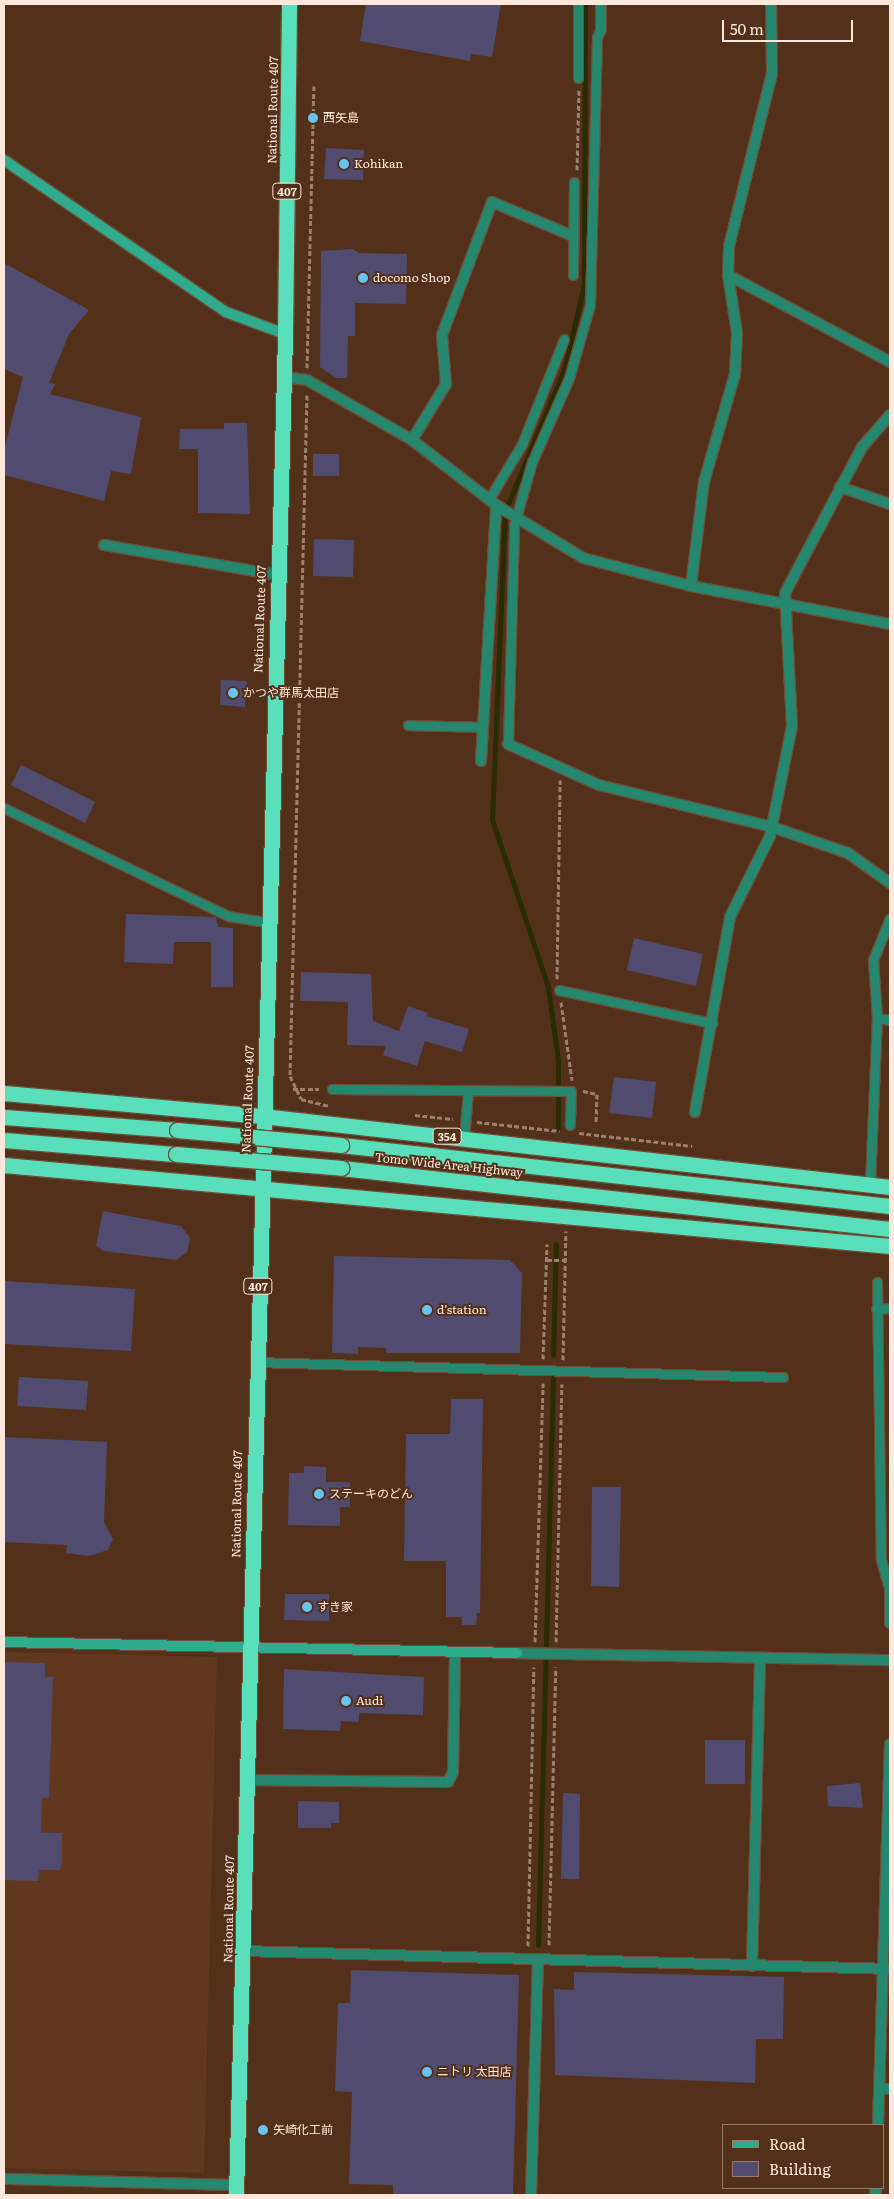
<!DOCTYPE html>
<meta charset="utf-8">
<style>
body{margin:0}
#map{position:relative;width:894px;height:2199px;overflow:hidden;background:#52301a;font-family:Literata,"Noto Sans JP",serif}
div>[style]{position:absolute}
.built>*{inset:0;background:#5f381e}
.stream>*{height:5px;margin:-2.5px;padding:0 2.5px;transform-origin:2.5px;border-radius:2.5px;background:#292b00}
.building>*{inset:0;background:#524b70}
.path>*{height:3px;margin-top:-1.5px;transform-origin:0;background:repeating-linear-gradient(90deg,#9c7f6d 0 5px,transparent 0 7.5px)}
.roads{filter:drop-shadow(1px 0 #6e4d39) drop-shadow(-1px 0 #6e4d39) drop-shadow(0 1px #6e4d39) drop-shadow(0 -1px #6e4d39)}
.lane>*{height:9px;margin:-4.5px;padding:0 4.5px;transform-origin:4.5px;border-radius:4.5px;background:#24876e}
.street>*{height:10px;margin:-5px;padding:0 5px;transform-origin:5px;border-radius:5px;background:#24876e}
.secondary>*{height:10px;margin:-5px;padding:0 5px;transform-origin:5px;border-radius:5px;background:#2fac8d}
.highway>*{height:15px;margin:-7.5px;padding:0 7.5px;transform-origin:7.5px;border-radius:7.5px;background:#59e0bb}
.bridges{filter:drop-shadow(1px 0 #6e4d39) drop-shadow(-1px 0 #6e4d39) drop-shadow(0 1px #6e4d39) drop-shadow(0 -1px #6e4d39)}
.highway-bridge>*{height:15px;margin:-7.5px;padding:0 7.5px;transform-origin:7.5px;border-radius:7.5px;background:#59e0bb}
.dots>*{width:14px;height:14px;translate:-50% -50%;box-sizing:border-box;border:2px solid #52301a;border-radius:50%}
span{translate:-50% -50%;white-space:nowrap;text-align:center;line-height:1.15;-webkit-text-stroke:4px #52301a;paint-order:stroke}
.shield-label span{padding:1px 4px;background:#52301a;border:1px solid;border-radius:4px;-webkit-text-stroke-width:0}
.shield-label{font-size:11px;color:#fee8db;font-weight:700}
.street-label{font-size:12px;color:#fee8db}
.poi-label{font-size:12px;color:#fee8db}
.left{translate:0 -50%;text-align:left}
.frame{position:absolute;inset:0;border:5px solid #fee8db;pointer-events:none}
.legend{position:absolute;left:722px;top:2124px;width:162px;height:65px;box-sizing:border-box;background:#52301a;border:1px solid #977a67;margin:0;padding:6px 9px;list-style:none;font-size:15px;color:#fee8db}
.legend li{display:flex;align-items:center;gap:10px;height:25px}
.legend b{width:25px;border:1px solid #977a67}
.scale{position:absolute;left:722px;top:20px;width:131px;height:22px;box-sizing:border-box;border:2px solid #fee8db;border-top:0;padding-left:6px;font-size:15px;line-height:18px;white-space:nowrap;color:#fee8db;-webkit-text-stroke:4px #52301a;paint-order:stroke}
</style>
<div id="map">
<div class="built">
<div style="clip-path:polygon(4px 1652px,217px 1657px,204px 2173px,4px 2168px)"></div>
</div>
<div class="stream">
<div style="left:558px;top:1128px;width:68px;rotate:-90deg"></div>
<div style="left:558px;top:1060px;width:74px;rotate:-97.8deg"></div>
<div style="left:548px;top:987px;width:176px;rotate:-108.5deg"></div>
<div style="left:492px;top:820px;width:309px;rotate:-87.6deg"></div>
<div style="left:505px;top:511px;width:153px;rotate:-67.3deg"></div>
<div style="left:564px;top:370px;width:87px;rotate:-76.8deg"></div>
<div style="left:584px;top:285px;width:281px;rotate:-89.8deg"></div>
<div style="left:553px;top:1355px;width:111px;rotate:-88.5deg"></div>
<div style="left:538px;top:1945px;width:567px;rotate:-88.48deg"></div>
</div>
<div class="building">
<div style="clip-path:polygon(366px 4px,501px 4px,492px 57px,471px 54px,470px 61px,360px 41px)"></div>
<div style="clip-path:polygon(326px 148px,364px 150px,363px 180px,324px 179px)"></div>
<div style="clip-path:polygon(352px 249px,359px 253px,407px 254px,406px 304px,355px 303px,355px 336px,348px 336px,347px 378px,336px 378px,320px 367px,321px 251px)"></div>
<div style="clip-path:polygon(4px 263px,89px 310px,69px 334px,49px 383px,55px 384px,50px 394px,141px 417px,131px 474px,111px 471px,104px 501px,4px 475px,4px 450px,23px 377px,4px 369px)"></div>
<div style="clip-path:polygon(224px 423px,247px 423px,250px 514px,198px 513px,198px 449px,179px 449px,180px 429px,224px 429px)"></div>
<div style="clip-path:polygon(313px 454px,339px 454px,339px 476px,313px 476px)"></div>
<div style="clip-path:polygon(314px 539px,354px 540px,353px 577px,313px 576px)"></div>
<div style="clip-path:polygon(221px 680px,247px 681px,245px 707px,220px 705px)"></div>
<div style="clip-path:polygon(21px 765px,95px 802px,85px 823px,11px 785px)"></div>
<div style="clip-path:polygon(126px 914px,216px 917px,218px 927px,233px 928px,233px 987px,211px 987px,211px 942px,174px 942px,173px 964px,124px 962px)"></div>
<div style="clip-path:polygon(634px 938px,703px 954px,696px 986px,627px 970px)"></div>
<div style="clip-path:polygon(301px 972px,371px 974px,373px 1021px,399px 1031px,408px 1006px,428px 1013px,426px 1016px,469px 1029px,462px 1052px,425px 1041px,417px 1066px,383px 1055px,386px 1046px,347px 1045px,348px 1002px,300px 1001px)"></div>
<div style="clip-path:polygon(614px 1077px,656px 1082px,652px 1118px,609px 1113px)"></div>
<div style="clip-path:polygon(103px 1211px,181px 1226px,190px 1238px,187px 1252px,176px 1260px,104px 1251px,96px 1246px)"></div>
<div style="clip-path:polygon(334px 1256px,510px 1260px,522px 1273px,520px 1353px,386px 1353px,386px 1348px,358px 1347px,358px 1354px,332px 1353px)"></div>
<div style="clip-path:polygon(4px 1281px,135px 1289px,131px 1351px,4px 1344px)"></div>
<div style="clip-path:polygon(19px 1377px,88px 1381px,86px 1410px,17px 1406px)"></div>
<div style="clip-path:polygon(451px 1399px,483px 1399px,480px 1613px,477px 1613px,476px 1625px,462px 1625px,462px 1617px,446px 1617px,446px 1561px,404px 1561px,406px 1434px,450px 1434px)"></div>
<div style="clip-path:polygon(4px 1437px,107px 1442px,104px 1522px,113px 1539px,108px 1550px,89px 1556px,66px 1553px,67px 1545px,4px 1542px)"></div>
<div style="clip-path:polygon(304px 1466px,326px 1467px,326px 1482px,350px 1482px,350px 1507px,340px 1507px,340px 1526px,288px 1525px,289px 1473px,304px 1473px)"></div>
<div style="clip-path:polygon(592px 1487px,621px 1487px,619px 1587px,591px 1586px)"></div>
<div style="clip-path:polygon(285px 1594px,329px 1594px,329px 1621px,284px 1620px)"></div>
<div style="clip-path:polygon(4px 1662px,45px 1663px,45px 1677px,53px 1677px,49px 1798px,42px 1798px,41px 1833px,62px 1833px,62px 1861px,60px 1870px,39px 1870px,38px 1881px,4px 1880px)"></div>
<div style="clip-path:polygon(284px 1669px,424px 1677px,423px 1715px,359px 1713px,359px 1722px,341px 1721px,340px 1731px,283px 1729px)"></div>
<div style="clip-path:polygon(705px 1740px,745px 1740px,745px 1784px,705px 1784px)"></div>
<div style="clip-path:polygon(860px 1783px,863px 1808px,828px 1806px,827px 1786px)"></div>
<div style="clip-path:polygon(563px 1793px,580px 1794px,579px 1879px,561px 1879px)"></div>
<div style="clip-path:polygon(298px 1801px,339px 1802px,339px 1823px,331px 1823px,331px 1828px,298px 1828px)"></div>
<div style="clip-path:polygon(351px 1970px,519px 1975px,513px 2195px,393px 2195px,393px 2185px,349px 2184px,352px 2092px,335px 2091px,338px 2003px,350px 2003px)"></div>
<div style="clip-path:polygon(574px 1972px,784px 1977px,783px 2039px,756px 2039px,755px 2083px,555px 2075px,554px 1989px,574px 1990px)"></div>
</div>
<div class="path">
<div style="left:577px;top:170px;width:81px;rotate:-88.6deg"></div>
<div style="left:307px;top:368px;width:282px;rotate:-88.6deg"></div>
<div style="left:307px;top:395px;width:681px;rotate:91.43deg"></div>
<div style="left:290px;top:1076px;width:25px;rotate:64deg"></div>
<div style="left:301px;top:1099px;width:29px;rotate:14deg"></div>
<div style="left:557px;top:979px;width:199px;rotate:-89.1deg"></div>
<div style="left:561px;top:1002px;width:79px;rotate:82deg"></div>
<div style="left:293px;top:1089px;width:26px"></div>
<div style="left:583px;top:1091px;width:14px;rotate:12deg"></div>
<div style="left:597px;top:1094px;width:29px;rotate:92deg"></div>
<div style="left:415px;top:1115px;width:38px;rotate:6deg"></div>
<div style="left:477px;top:1122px;width:83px;rotate:6.2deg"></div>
<div style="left:579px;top:1133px;width:114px;rotate:6.6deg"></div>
<div style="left:547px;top:1260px;width:18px"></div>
<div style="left:543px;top:1359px;width:115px;rotate:-88deg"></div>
<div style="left:563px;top:1360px;width:129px;rotate:-88.7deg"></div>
<div style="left:535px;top:1642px;width:259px;rotate:-88.2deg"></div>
<div style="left:556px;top:1642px;width:258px;rotate:-88.7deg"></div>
<div style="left:549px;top:1945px;width:278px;rotate:-88.6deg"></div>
<div style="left:528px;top:1946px;width:279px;rotate:-88.8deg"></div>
</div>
<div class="roads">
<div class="lane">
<div style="left:578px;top:78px;width:74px;rotate:-90deg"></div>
<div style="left:573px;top:275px;width:93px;rotate:-89.4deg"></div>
<div style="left:489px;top:499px;width:64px;rotate:-59deg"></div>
<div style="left:522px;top:444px;width:113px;rotate:-68.2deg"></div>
<div style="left:408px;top:725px;width:75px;rotate:1.5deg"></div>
<div style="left:508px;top:744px;width:219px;rotate:-88.4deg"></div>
<div style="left:514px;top:525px;width:66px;rotate:-74.1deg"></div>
<div style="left:532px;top:462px;width:92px;rotate:-66.2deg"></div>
<div style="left:569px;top:378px;width:76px;rotate:-74deg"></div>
<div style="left:590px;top:305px;width:268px;rotate:-88.5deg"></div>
<div style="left:597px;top:37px;width:9px;rotate:-63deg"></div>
<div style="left:4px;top:808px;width:249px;rotate:25.7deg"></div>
<div style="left:228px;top:916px;width:38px;rotate:9deg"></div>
<div style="left:559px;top:990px;width:157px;rotate:12.2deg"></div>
<div style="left:877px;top:1018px;width:13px;rotate:9deg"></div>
<div style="left:332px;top:1089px;width:239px;rotate:0.5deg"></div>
<div style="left:571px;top:1091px;width:34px;rotate:92deg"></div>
<div style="left:464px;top:1138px;width:47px;rotate:-85.1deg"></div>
<div style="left:870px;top:1184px;width:166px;rotate:-87.6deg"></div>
<div style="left:877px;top:1018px;width:58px;rotate:-93.9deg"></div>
<div style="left:873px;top:960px;width:45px;rotate:-68deg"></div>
<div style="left:877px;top:1282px;width:278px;rotate:89.2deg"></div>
<div style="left:881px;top:1560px;width:26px;rotate:74deg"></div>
<div style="left:876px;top:1309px;width:14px;rotate:-4deg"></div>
<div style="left:255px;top:1362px;width:528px;rotate:1.63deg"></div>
</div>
<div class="street">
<div style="left:601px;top:4px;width:25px;rotate:90deg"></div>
<div style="left:728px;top:275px;width:184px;rotate:28.2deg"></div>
<div style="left:283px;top:377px;width:24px;rotate:7deg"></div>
<div style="left:307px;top:380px;width:121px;rotate:29.7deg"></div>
<div style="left:412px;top:440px;width:106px;rotate:37.7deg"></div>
<div style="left:496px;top:505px;width:102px;rotate:31.3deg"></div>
<div style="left:583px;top:558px;width:112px;rotate:14.5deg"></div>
<div style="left:691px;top:586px;width:203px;rotate:10.8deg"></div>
<div style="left:412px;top:440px;width:66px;rotate:-58.7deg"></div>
<div style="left:446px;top:384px;width:49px;rotate:-94.7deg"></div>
<div style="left:442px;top:335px;width:142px;rotate:-69.4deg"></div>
<div style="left:492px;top:202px;width:88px;rotate:22.8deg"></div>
<div style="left:840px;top:487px;width:53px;rotate:18.8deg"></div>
<div style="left:104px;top:545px;width:176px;rotate:9.8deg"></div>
<div style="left:691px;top:586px;width:105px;rotate:-82.9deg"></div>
<div style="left:704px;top:482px;width:112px;rotate:-74deg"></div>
<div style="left:735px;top:374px;width:41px;rotate:-87.2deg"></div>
<div style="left:737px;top:333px;width:59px;rotate:-98.8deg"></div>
<div style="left:728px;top:275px;width:29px;rotate:-88deg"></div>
<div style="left:729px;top:246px;width:178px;rotate:-76deg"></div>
<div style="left:772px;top:73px;width:69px;rotate:-90.8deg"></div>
<div style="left:508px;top:744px;width:100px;rotate:24.3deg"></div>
<div style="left:599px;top:785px;width:178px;rotate:13.6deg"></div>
<div style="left:772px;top:827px;width:80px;rotate:18.9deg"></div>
<div style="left:848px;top:853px;width:52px;rotate:35.5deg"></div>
<div style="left:481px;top:761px;width:256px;rotate:-86.6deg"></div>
<div style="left:695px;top:1112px;width:198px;rotate:-79.8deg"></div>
<div style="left:730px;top:917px;width:90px;rotate:-63.7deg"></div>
<div style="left:770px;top:836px;width:112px;rotate:-78.7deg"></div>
<div style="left:792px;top:726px;width:133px;rotate:-93deg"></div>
<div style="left:785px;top:593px;width:165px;rotate:-62.2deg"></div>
<div style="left:862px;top:447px;width:43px;rotate:-48.8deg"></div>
<div style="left:890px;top:1584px;width:39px;rotate:90deg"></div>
<div style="left:517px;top:1653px;width:373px;rotate:1.1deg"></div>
<div style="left:247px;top:1780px;width:201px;rotate:0.6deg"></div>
<div style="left:448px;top:1782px;width:11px;rotate:-63deg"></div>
<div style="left:453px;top:1772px;width:120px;rotate:-89deg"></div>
<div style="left:243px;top:1951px;width:647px;rotate:1.59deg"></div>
<div style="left:752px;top:1966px;width:307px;rotate:-88.5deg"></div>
<div style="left:879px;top:2089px;width:11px"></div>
<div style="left:878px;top:2125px;width:381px;rotate:-88.2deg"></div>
<div style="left:4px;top:2179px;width:233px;rotate:1.5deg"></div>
<div style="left:531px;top:2195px;width:235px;rotate:-88.3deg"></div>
<div style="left:875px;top:2195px;width:7px;rotate:-82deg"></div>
</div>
<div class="secondary">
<div style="left:4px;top:160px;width:269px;rotate:34.4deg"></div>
<div style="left:226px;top:312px;width:63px;rotate:20.4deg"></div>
<div style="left:4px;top:1642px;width:513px;rotate:1.23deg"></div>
</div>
<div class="highway">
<div style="left:4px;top:1093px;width:259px;rotate:5.1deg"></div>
<div style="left:262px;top:1116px;width:632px;rotate:6.45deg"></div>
<div style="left:4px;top:1117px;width:173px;rotate:4.3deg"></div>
<div style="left:4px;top:1140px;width:173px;rotate:4.7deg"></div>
<div style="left:341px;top:1145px;width:552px;rotate:6.34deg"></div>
<div style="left:4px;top:1165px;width:890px;rotate:5.22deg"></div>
<div style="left:341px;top:1168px;width:552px;rotate:6.34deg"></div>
<div style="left:236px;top:2195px;width:1862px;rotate:-88.49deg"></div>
<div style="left:285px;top:334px;width:330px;rotate:-89.3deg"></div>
</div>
</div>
<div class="bridges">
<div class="highway-bridge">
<div style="left:177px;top:1130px;width:165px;rotate:5.2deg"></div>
<div style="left:176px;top:1154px;width:166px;rotate:4.8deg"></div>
</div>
</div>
<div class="dots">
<div style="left:313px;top:118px;background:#69c3f1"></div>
<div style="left:344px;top:164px;background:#69c3f1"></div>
<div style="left:363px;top:278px;background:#69c3f1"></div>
<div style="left:233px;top:693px;background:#69c3f1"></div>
<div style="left:427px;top:1310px;background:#69c3f1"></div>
<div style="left:319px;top:1494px;background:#69c3f1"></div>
<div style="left:307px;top:1607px;background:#69c3f1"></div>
<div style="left:346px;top:1701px;background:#69c3f1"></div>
<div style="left:427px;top:2072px;background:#69c3f1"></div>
<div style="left:263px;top:2130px;background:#69c3f1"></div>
</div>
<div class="shield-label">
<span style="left:287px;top:191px">407</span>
<span style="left:447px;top:1136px">354</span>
<span style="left:258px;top:1286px">407</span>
</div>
<div class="street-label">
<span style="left:273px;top:110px;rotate:-89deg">National Route 407</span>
<span style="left:260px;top:619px;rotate:-88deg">National Route 407</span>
<span style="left:248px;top:1099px;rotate:-88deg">National Route 407</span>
<span style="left:449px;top:1165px;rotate:6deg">Tomo Wide Area Highway</span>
<span style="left:237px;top:1504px;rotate:-89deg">National Route 407</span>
<span style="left:229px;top:1909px;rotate:-89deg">National Route 407</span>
</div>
<div class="poi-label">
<span class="left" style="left:323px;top:118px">西矢島</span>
<span class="left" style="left:354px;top:164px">Kohikan</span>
<span class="left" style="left:373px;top:278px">docomo Shop</span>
<span class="left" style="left:243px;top:693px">かつや群馬太田店</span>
<span class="left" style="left:437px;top:1310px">d’station</span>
<span class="left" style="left:329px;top:1494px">ステーキのどん</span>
<span class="left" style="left:317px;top:1607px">すき家</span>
<span class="left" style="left:356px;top:1701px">Audi</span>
<span class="left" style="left:437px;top:2072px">ニトリ 太田店</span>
<span class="left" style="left:273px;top:2130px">矢崎化工前</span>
</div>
<div class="frame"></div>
<ul class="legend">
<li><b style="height:6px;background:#2fac8d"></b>Road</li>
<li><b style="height:14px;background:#524b70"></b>Building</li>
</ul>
<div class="scale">50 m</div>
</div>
